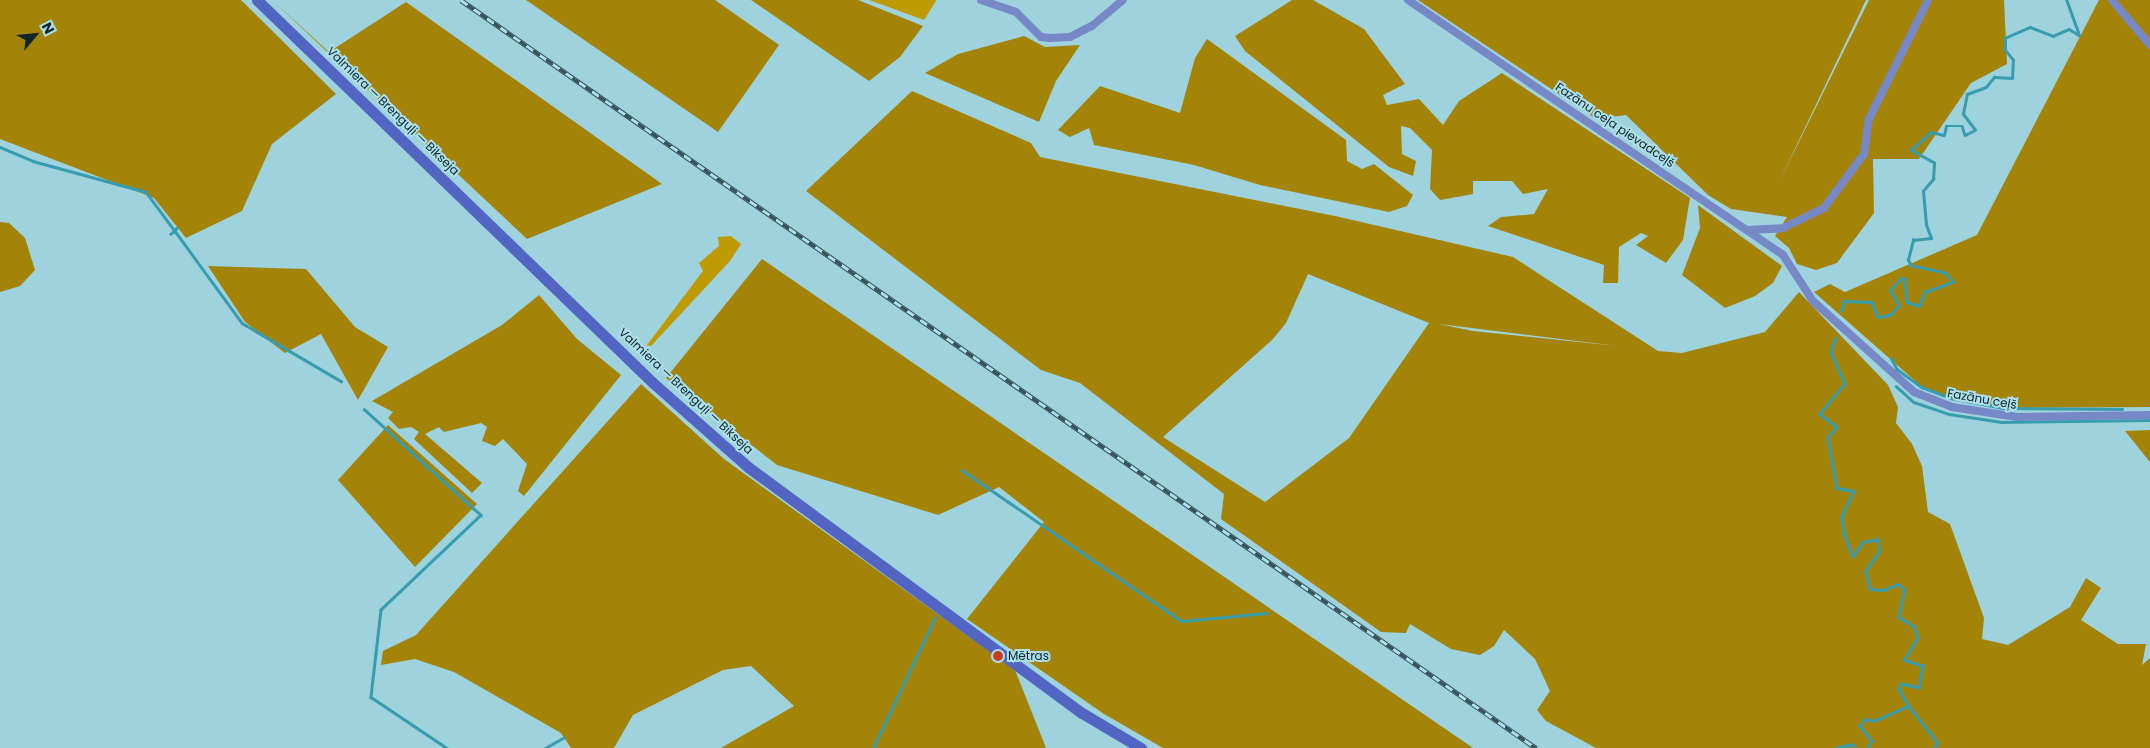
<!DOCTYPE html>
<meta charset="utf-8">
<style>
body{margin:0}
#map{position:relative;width:2150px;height:748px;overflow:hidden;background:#9ed2dd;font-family:Poppins,sans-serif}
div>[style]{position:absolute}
.green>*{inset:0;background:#bf9b03}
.forest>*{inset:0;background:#a38409}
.stream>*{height:2.5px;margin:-1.25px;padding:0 1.25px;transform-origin:1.25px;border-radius:1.25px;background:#389caf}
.minor>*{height:8px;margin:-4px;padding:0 4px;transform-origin:4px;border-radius:4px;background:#7788c7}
.secondary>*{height:11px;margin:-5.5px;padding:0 5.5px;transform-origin:5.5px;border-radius:5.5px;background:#5265c3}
.rail>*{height:4.5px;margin-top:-2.25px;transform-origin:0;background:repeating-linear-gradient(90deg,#abdfea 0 8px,#365259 0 16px);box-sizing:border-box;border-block:1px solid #365259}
.dots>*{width:14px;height:14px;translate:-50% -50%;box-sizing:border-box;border:2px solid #abdfea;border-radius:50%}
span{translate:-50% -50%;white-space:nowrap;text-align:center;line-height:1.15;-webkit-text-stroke:4px #abdfea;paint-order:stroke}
.street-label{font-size:12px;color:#11252a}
.poi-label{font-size:12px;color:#11252a}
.left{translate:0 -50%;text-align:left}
.north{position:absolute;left:10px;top:10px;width:50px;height:50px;-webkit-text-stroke:4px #abdfea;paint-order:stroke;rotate:62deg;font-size:14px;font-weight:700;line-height:20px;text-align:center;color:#11252a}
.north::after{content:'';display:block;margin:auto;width:18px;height:22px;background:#11252a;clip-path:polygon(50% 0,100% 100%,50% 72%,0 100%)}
</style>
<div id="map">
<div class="green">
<div style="clip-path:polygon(869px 0,936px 0,936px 1px,924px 20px)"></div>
<div style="clip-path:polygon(731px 236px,741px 244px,730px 261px,651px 346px,647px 345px,703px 271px,699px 263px,719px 246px,718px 237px)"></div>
</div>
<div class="forest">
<div style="clip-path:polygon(0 0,241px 0,336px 94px,272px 144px,242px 211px,186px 238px,154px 198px,0 139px)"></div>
<div style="clip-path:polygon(272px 0,329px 52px,406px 2px,662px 184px,527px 239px)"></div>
<div style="clip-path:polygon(526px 0,715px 0,779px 45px,718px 132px)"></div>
<div style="clip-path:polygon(751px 0,858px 0,923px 26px,900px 57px,869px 81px)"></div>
<div style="clip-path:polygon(1292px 0,1313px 0,1364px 29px,1405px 84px,1383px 95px,1387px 105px,1419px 99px,1443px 125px,1459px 101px,1502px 73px,1690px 198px,1683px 240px,1666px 263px,1636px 245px,1648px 236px,1641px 233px,1619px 247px,1618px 283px,1603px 283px,1604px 265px,1488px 226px,1501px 217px,1534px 214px,1548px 189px,1523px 194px,1512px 181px,1473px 181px,1473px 194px,1440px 200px,1430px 189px,1432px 150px,1410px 128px,1401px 126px,1402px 154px,1416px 161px,1413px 176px,1389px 167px,1245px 51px,1235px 36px)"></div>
<div style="clip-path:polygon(1418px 0,1866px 0,1779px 182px,1869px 0,2004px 0,2007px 64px,1971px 83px,1919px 159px,1873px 159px,1874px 213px,1837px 263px,1816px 270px,1797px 264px,1789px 248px,1775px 236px,1787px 217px,1731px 209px,1708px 195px,1626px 115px,1596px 119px)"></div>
<div style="clip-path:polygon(2099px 0,2150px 0,2150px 407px,2003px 408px,1950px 398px,1922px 387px,1814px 292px,1830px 284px,1845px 292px,1977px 235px)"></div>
<div style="clip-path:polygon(1024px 36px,1045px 47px,1080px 45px,1056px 81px,1039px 122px,925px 73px,958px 54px)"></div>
<div style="clip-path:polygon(1207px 39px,1346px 140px,1347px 161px,1362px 169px,1374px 164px,1413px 195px,1407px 206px,1389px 212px,1260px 185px,1194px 165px,1094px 145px,1089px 128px,1070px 137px,1058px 130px,1100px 86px,1180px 113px,1195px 58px)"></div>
<div style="clip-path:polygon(evenodd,912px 91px,1031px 143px,1040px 157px,1335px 216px,1513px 257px,1658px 351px,1682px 353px,1765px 332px,1799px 292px,1888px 385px,1898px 407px,1896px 423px,1912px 444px,1922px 466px,1928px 512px,1950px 524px,1984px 618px,1982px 639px,2008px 645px,2070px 607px,2086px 578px,2101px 588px,2081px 620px,2118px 644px,2146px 644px,2142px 665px,2150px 658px,2150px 748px,1596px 748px,1546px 721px,1537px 710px,1550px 691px,1535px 659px,1504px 630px,1494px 646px,1480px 655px,1451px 649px,1410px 624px,1406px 633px,1381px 632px,1221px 519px,1224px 494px,1080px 383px,1041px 370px,806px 191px,912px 91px,1308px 274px,1429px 323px,1349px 438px,1265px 502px,1163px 437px,1273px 339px,1286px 323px,1308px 274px,912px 91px,1439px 324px,1617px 346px,1473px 331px,1439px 324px)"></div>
<div style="clip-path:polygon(1698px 205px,1782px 266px,1773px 283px,1755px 296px,1725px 308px,1682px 275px,1700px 228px)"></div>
<div style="clip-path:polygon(0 222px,9px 223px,25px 238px,35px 270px,20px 286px,0 292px)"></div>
<div style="clip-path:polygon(762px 259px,1473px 748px,1163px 748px,1104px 714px,967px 619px,1044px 522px,999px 487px,938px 515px,777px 465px,666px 378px)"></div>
<div style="clip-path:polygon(208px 266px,306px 269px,355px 327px,388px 347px,358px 400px,321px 334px,285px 353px,245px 322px)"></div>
<div style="clip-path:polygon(539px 295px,577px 339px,621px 375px,524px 496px,518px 491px,527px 464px,503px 439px,495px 446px,482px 441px,487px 427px,481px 423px,444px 432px,439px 427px,425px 434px,482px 483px,472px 493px,414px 439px,419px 432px,411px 427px,399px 429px,388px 418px,393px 412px,372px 401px,502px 325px)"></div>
<div style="clip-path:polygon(641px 384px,724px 459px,1015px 670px,1046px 748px,721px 748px,794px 706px,751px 666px,723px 670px,633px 715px,614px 748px,571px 748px,561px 733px,454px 672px,415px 659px,381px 665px,383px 651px,416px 635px)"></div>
<div style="clip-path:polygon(388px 425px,477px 504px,415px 567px,338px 480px)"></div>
<div style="clip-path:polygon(2150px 430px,2150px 462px,2125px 431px)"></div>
</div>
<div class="stream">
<div style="left:0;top:147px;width:36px;rotate:23deg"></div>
<div style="left:33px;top:161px;width:117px;rotate:15.3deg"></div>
<div style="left:146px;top:192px;width:49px;rotate:53.4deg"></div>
<div style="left:175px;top:231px;width:5px;rotate:143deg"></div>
<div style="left:177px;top:228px;width:4px;rotate:124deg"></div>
<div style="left:175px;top:231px;width:114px;rotate:53.9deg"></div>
<div style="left:242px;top:323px;width:115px;rotate:30.4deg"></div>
<div style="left:1841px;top:311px;width:10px;rotate:-73deg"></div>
<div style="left:1844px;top:301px;width:28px;rotate:2deg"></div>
<div style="left:1872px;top:302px;width:16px;rotate:68deg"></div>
<div style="left:1878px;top:317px;width:12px;rotate:-9deg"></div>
<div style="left:1890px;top:315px;width:13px;rotate:-48deg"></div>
<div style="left:1899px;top:305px;width:17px;rotate:-121deg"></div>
<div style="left:1890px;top:290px;width:16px;rotate:-47deg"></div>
<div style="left:1901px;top:278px;width:4px;rotate:14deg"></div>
<div style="left:1905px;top:279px;width:23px;rotate:85deg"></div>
<div style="left:1907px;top:302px;width:13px;rotate:18deg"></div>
<div style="left:1919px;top:306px;width:15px;rotate:-67deg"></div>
<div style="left:1925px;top:292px;width:30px;rotate:-20deg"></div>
<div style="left:1953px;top:282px;width:12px;rotate:-132deg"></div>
<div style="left:1945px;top:273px;width:35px;rotate:-168deg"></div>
<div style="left:1911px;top:266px;width:7px;rotate:-117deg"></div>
<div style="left:1908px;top:260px;width:21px;rotate:-76deg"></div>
<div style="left:1913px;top:240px;width:18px;rotate:-6deg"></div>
<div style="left:1931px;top:238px;width:14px;rotate:-111deg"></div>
<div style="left:1926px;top:225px;width:34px;rotate:-95deg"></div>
<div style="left:1923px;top:191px;width:16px;rotate:-50deg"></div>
<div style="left:1933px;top:179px;width:16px;rotate:-86deg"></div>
<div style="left:1934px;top:163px;width:26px;rotate:-151deg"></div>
<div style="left:1911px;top:150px;width:27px;rotate:-42deg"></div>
<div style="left:1931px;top:132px;width:13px;rotate:13deg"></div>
<div style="left:1944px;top:135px;width:9px;rotate:-77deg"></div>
<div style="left:1946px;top:126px;width:16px"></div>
<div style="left:1962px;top:126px;width:9px;rotate:72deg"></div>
<div style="left:1965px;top:135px;width:11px;rotate:-27deg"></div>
<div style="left:1975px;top:130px;width:20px;rotate:-127deg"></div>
<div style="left:1963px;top:114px;width:20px;rotate:-79deg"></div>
<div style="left:1967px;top:94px;width:20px;rotate:-20deg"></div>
<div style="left:1986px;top:87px;width:13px;rotate:-51deg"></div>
<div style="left:1994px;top:77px;width:18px;rotate:3deg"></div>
<div style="left:2012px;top:78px;width:18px;rotate:-87deg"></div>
<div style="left:2013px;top:60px;width:13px;rotate:-129deg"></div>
<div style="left:2005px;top:50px;width:12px;rotate:-90deg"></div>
<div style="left:2005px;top:38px;width:27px;rotate:-24deg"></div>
<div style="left:2030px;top:27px;width:25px;rotate:21deg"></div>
<div style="left:2053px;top:36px;width:17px;rotate:-24deg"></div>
<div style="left:2069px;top:29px;width:12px;rotate:31deg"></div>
<div style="left:2079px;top:35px;width:37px;rotate:-110deg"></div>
<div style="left:1836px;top:338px;width:15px;rotate:110deg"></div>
<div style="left:1831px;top:352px;width:35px;rotate:66deg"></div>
<div style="left:1845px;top:384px;width:39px;rotate:130deg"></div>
<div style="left:1820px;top:414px;width:21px;rotate:37deg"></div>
<div style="left:1837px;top:427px;width:14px;rotate:129deg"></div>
<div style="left:1828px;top:438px;width:51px;rotate:79.8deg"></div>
<div style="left:1837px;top:488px;width:17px;rotate:10deg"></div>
<div style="left:1854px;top:491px;width:29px;rotate:115deg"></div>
<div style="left:1842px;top:517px;width:16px;rotate:83deg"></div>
<div style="left:1844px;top:533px;width:25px;rotate:69deg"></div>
<div style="left:1853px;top:556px;width:17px;rotate:-54deg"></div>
<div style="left:1863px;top:542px;width:15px;rotate:-11deg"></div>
<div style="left:1878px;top:539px;width:12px;rotate:81deg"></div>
<div style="left:1880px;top:551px;width:24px;rotate:125deg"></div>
<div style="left:1866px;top:571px;width:18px;rotate:77deg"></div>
<div style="left:1870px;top:589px;width:14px;rotate:4deg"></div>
<div style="left:1884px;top:590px;width:15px;rotate:-23deg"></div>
<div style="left:1898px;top:584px;width:9px;rotate:41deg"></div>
<div style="left:1905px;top:590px;width:28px;rotate:103deg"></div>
<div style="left:1899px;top:617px;width:17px;rotate:31deg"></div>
<div style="left:1914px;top:626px;width:13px;rotate:72deg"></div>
<div style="left:1918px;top:638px;width:26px;rotate:121deg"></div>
<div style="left:1905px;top:660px;width:19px;rotate:18deg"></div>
<div style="left:1923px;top:666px;width:22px;rotate:100deg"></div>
<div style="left:1919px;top:688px;width:17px;rotate:-167deg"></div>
<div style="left:1902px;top:684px;width:6px;rotate:121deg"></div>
<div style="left:1899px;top:689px;width:20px;rotate:60deg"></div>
<div style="left:1909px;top:706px;width:36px;rotate:156deg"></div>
<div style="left:1876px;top:721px;width:11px;rotate:-175deg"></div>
<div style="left:1865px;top:720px;width:8px;rotate:130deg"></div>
<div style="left:1860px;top:726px;width:19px;rotate:51deg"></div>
<div style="left:1872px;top:741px;width:8px;rotate:120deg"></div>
<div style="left:1891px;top:358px;width:13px;rotate:61deg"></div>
<div style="left:1897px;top:369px;width:31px;rotate:36deg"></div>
<div style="left:1922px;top:387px;width:30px;rotate:21deg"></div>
<div style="left:1950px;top:398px;width:54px;rotate:10.7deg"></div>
<div style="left:2003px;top:408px;width:119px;rotate:0.5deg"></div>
<div style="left:1896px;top:386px;width:24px;rotate:42deg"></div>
<div style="left:1914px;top:402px;width:37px;rotate:19deg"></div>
<div style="left:1949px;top:414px;width:53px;rotate:8.7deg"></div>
<div style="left:2001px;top:422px;width:149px;rotate:-0.8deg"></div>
<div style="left:364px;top:409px;width:158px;rotate:42.2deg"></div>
<div style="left:481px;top:515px;width:138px;rotate:136.5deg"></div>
<div style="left:381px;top:610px;width:88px;rotate:96.6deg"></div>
<div style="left:371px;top:697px;width:92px;rotate:33.9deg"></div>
<div style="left:962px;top:470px;width:267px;rotate:34.5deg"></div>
<div style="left:1182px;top:621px;width:85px;rotate:-5.4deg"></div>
<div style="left:1909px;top:706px;width:47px;rotate:51.9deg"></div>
<div style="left:1938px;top:743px;width:6px;rotate:129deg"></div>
<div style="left:545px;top:748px;width:21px;rotate:-29deg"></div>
<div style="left:873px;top:748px;width:144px;rotate:-64.5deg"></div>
<div style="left:1835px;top:748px;width:17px;rotate:-13deg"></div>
<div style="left:1852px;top:744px;width:6px;rotate:45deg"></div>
</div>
<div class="minor">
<div style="left:981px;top:0;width:37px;rotate:19deg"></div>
<div style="left:1016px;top:12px;width:35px;rotate:45deg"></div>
<div style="left:1041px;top:37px;width:9px;rotate:6deg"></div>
<div style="left:1050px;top:38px;width:20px;rotate:-3deg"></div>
<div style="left:1070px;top:37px;width:25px;rotate:-27deg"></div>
<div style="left:1092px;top:26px;width:40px;rotate:-40deg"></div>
<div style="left:1408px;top:0;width:453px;rotate:34.2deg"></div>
<div style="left:1783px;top:255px;width:55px;rotate:56.9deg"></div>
<div style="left:1813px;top:301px;width:136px;rotate:42deg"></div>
<div style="left:1914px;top:392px;width:41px;rotate:21.5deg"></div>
<div style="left:1952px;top:407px;width:66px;rotate:8.7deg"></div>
<div style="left:2017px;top:417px;width:133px;rotate:-0.9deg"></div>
<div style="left:2112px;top:0;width:59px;rotate:49.8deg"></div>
<div style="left:1749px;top:230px;width:34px;rotate:-3deg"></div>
<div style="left:1783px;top:228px;width:46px;rotate:-26deg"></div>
<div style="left:1824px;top:208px;width:67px;rotate:-53.5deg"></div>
<div style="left:1864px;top:154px;width:35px;rotate:-82deg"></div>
<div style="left:1869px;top:119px;width:133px;rotate:-63.6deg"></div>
</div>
<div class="secondary">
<div style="left:257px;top:0;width:549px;rotate:44.04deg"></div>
<div style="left:652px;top:382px;width:128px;rotate:41.5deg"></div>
<div style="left:748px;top:467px;width:415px;rotate:36.4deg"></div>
<div style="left:1082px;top:713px;width:69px;rotate:30.7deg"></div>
</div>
<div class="rail">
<div style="left:461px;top:0;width:1310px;rotate:34.83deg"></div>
</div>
<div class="dots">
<div style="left:998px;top:656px;background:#c73c24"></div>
</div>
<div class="street-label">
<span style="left:393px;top:111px;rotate:44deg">Valmiera — Brenguļi — Bikseja</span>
<span style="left:1615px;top:125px;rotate:34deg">Fazānu ceļa pievadceļš</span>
<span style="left:686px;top:391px;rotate:43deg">Valmiera — Brenguļi — Bikseja</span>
<span style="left:1982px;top:399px;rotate:10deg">Fazānu ceļš</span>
</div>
<div class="poi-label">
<span class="left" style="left:1008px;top:656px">Mētras</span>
</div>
<div class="north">N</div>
</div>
